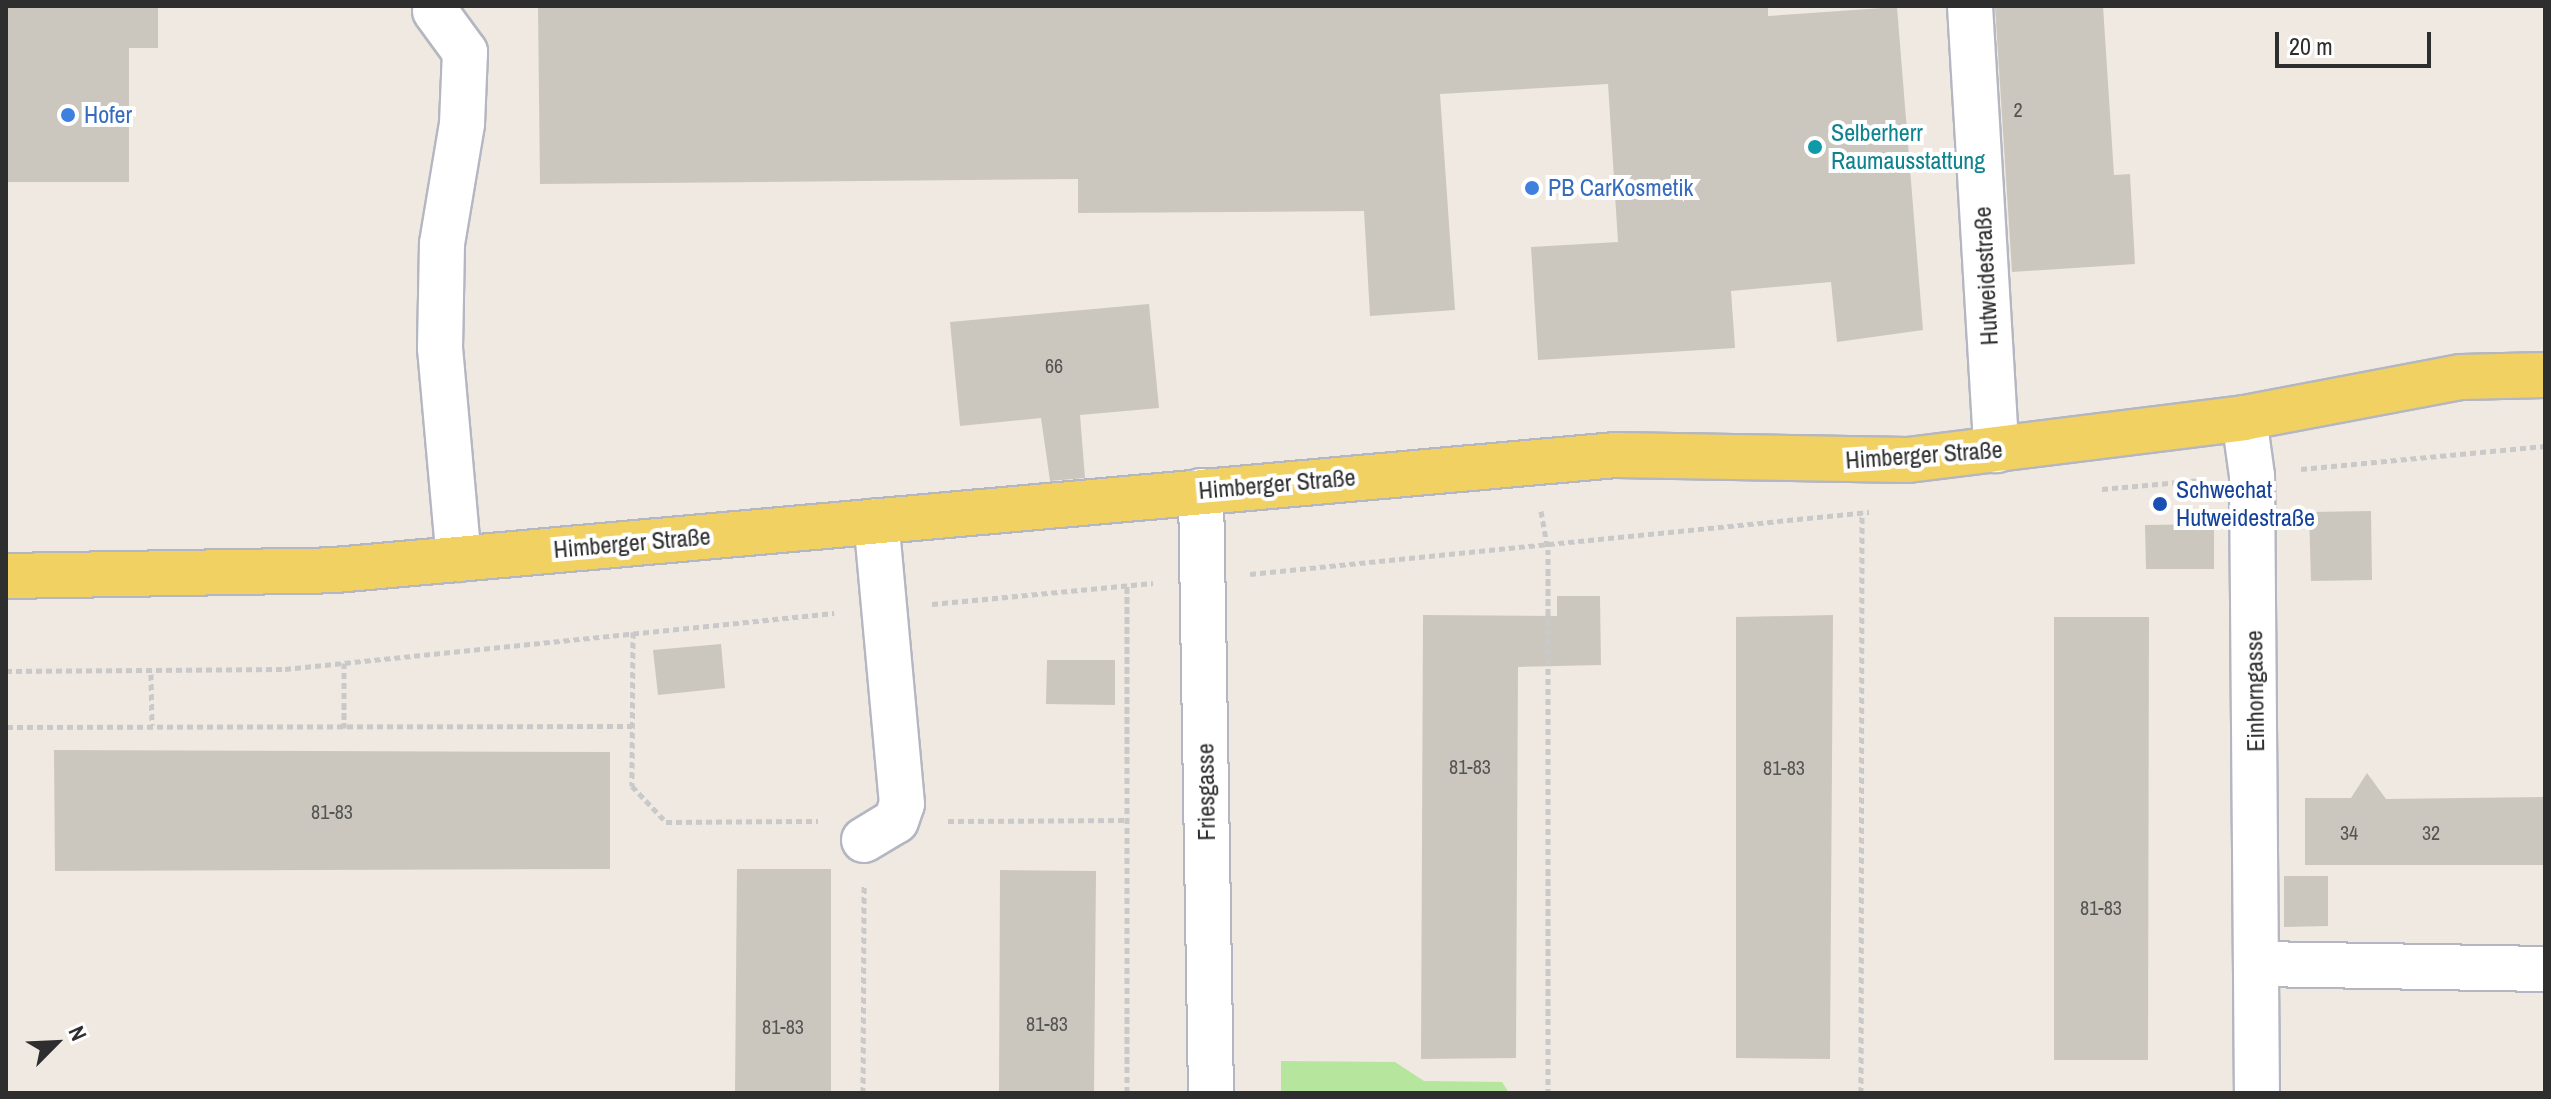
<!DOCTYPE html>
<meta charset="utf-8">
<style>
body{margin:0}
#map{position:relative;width:2551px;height:1099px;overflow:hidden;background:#efe9e1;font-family:"Archivo Narrow",sans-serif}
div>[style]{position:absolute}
.green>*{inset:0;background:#b6e59e}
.building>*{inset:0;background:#cbc7bf}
.path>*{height:5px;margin-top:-2.5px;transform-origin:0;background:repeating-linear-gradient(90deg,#c9c9c9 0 6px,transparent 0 10px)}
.roads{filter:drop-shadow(2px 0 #b4b7c1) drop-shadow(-2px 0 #b4b7c1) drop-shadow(0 2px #b4b7c1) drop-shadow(0 -2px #b4b7c1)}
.minor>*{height:44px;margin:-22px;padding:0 22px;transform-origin:22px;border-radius:22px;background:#fff}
.major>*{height:44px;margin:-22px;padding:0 22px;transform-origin:22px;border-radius:22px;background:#f2d163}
.dots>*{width:22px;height:22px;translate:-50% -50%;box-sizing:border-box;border:4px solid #fff;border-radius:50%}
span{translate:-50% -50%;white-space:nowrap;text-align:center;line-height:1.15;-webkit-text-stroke:8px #fff;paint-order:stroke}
.number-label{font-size:20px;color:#555452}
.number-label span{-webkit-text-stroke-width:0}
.shop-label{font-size:24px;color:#366cbe}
.left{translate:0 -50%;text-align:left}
.culture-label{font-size:24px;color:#0d838f}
.street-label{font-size:24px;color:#2e2e2e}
.transit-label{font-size:24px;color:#164399}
.frame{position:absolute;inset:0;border:8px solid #2e2e2e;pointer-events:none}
.north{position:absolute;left:16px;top:1003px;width:80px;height:80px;-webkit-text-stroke:6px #fff;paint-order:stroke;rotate:66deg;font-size:22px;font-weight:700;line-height:32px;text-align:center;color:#2e2e2e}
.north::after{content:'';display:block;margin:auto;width:28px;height:36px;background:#2e2e2e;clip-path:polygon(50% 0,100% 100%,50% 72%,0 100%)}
.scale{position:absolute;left:2275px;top:32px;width:156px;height:36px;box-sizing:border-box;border:4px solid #2e2e2e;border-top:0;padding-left:10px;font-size:24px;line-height:28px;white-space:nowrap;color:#2e2e2e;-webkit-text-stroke:6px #fff;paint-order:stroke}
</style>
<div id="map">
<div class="green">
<div style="clip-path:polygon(1281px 1061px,1395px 1062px,1424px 1081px,1502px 1082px,1509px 1093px,1281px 1093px)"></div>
</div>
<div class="building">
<div style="clip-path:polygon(6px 6px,158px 6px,158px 48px,129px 48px,129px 182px,6px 182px)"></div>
<div style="clip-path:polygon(1768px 6px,1768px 16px,1897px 7px,1923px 330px,1837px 342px,1831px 282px,1731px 291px,1735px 348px,1538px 360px,1531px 247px,1618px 242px,1608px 84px,1440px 94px,1455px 310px,1370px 316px,1364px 211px,1078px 213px,1078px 179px,540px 184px,538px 8px)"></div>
<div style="clip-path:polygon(1995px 6px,2103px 6px,2114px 175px,2130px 174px,2135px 264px,2012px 272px)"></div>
<div style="clip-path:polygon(1149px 304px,1159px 408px,1080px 415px,1085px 478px,1050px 481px,1041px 418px,960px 426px,950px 322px)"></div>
<div style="clip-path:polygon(2371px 511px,2372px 580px,2311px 581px,2309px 512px)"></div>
<div style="clip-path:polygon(2214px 524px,2214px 569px,2146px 569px,2145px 525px)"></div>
<div style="clip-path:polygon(1557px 596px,1600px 596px,1601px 665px,1518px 667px,1516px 1058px,1421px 1059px,1423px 615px,1557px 616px)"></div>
<div style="clip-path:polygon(1833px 615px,1830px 1059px,1736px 1058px,1736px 617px)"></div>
<div style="clip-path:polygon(2054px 617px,2149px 617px,2148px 1060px,2054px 1060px)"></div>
<div style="clip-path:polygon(721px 644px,725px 688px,658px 695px,653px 650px)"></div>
<div style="clip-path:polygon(1047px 660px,1115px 660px,1115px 705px,1046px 704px)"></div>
<div style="clip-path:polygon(54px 750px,610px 752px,610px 869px,55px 871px)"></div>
<div style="clip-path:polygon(2367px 773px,2386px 799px,2545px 797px,2545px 865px,2305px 865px,2305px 798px,2351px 798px)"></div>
<div style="clip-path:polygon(737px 869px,831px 869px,831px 1093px,735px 1093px)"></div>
<div style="clip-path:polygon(1000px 870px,1096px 871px,1094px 1093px,999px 1093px)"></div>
<div style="clip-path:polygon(2284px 876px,2328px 876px,2328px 926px,2284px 927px)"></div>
</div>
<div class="path">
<div style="left:2301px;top:469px;width:245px;rotate:-5.4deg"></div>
<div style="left:2102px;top:489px;width:101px;rotate:-5.1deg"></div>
<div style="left:1541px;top:511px;width:39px;rotate:80deg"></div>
<div style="left:1548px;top:549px;width:544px;rotate:90deg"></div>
<div style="left:1250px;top:574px;width:622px;rotate:-5.72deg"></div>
<div style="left:932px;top:604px;width:222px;rotate:-5.4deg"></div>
<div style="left:633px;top:632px;width:154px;rotate:90.4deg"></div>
<div style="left:632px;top:786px;width:50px;rotate:46.6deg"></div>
<div style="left:666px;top:822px;width:152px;rotate:-0.4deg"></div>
<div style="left:344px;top:663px;width:65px;rotate:90deg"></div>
<div style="left:6px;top:671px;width:279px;rotate:-0.4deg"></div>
<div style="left:285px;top:669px;width:552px;rotate:-5.82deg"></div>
<div style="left:151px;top:674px;width:51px;rotate:88.9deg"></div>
<div style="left:7px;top:727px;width:625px;rotate:-0.09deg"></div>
<div style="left:948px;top:821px;width:178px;rotate:-0.3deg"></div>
<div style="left:863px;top:1093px;width:207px;rotate:-89.7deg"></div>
<div style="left:1127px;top:1093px;width:508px;rotate:-90deg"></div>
<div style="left:1861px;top:1093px;width:580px;rotate:-89.9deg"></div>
</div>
<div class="roads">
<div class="minor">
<div style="left:1970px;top:6px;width:445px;rotate:86.6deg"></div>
<div style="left:435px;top:11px;width:51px;rotate:53.8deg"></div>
<div style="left:465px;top:52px;width:72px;rotate:92.4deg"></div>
<div style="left:462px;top:124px;width:122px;rotate:99.5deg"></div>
<div style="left:442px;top:244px;width:104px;rotate:91.1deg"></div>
<div style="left:440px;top:348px;width:212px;rotate:84.9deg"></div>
<div style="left:2244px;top:418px;width:59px;rotate:82.1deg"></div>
<div style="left:2252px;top:476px;width:617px;rotate:89.54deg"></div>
<div style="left:1201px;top:491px;width:602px;rotate:89.05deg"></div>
<div style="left:864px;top:840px;width:37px;rotate:-31deg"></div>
<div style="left:896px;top:821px;width:18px;rotate:-71deg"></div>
<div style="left:902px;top:804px;width:284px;rotate:-95.2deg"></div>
<div style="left:2259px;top:964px;width:286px;rotate:1deg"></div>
</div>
<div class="major">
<div style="left:6px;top:576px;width:329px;rotate:-1deg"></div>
<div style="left:335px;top:570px;width:1286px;rotate:-5.13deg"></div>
<div style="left:1616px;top:455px;width:292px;rotate:1deg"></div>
<div style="left:1908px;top:460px;width:339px;rotate:-7.1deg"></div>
<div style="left:2244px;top:418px;width:221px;rotate:-10.7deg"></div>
<div style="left:2461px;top:377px;width:84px;rotate:-1.4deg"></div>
</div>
</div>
<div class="dots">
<div style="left:68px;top:115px;background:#3f7fe0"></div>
<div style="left:1815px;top:147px;background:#0f9aa8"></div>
<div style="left:1532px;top:188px;background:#3f7fe0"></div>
<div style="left:2160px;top:504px;background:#1a4fb4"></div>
</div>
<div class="number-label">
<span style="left:2018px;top:109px">2</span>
<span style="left:1054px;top:365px">66</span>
<span style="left:1470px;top:766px">81-83</span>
<span style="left:1784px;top:767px">81-83</span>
<span style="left:332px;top:811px">81-83</span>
<span style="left:2349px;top:832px">34</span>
<span style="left:2431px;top:832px">32</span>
<span style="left:2101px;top:907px">81-83</span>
<span style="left:1047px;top:1023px">81-83</span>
<span style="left:783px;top:1026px">81-83</span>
</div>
<div class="shop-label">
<span class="left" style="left:84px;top:115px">Hofer</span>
<span class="left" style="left:1548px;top:188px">PB CarKosmetik</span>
</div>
<div class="culture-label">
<span class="left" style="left:1831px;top:147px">Selberherr<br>Raumausstattung</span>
</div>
<div class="street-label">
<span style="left:1986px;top:276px;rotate:-93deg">Hutweidestraße</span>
<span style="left:1924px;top:455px;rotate:-4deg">Himberger Straße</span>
<span style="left:1277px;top:484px;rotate:-5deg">Himberger Straße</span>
<span style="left:632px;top:543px;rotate:-5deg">Himberger Straße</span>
<span style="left:2255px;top:691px;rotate:-91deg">Einhorngasse</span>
<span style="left:1206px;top:792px;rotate:-91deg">Friesgasse</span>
</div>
<div class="transit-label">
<span class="left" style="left:2176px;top:504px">Schwechat<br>Hutweidestraße</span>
</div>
<div class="frame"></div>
<div class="north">N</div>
<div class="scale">20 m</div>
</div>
